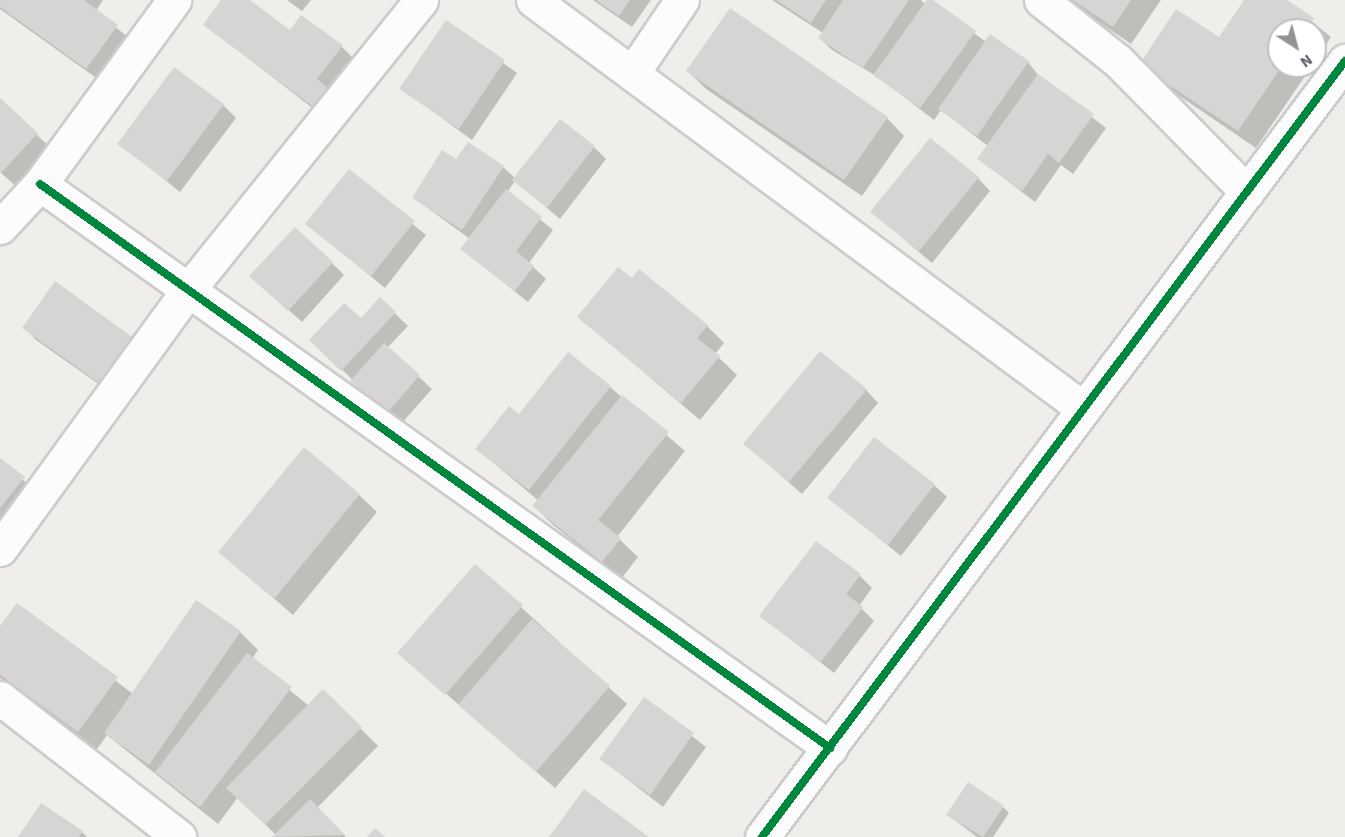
<!DOCTYPE html>
<style>
body{margin:0}
#map{position:relative;width:1345px;height:837px;overflow:hidden;background:#efeeea;font-family:"Source Sans 3",sans-serif}
div>[style]{position:absolute}
.shadow>*{inset:0;background:#0003}
.building>*{inset:0;background:#d6d5d3}
.roads{filter:drop-shadow(2px 0 #cbcccc) drop-shadow(-2px 0 #cbcccc) drop-shadow(0 2px #cbcccc) drop-shadow(0 -2px #cbcccc)}
.street>*{height:33px;margin:-16.5px;padding:0 16.5px;transform-origin:16.5px;border-radius:16.5px;background:#fdfcfc}
.cycleway>*{height:8px;margin:-4px;padding:0 4px;transform-origin:4px;border-radius:4px;background:#00873e}
span{translate:-50% -50%;white-space:nowrap;text-align:center;line-height:1.15;-webkit-text-stroke:4.5px #fff;paint-order:stroke}
.north{position:absolute;left:1267px;top:18px;width:60px;height:60px;box-sizing:border-box;background:#fff;border:2px solid #bfc1c3;border-radius:50%;rotate:144deg;font-size:16px;font-weight:700;line-height:24px;text-align:center;color:#5f6368}
.north::after{content:'';display:block;margin:auto;width:21px;height:27px;background:#919496;clip-path:polygon(50% 0,100% 100%,50% 72%,0 100%)}
</style>
<div id="map">
<div class="shadow">
<div style="clip-path:polygon(0 0,103px 0,96px 11px,129px 38px,99px 80px,0 9px)"></div>
<div style="clip-path:polygon(223px 0,248px 0,290px 32px,342px 47px,354px 59px,328px 120px,204px 24px)"></div>
<div style="clip-path:polygon(287px 0,311px 0,302px 11px)"></div>
<div style="clip-path:polygon(593px 0,651px 0,632px 27px)"></div>
<div style="clip-path:polygon(772px 0,921px 0,925px 4px,930px 0,986px 42px,1028px 62px,1039px 76px,1106px 128px,1073px 174px,1061px 165px,1035px 202px,979px 159px,988px 146px,941px 110px,934px 120px,878px 77px,832px 50px,820px 38px,823px 33px)"></div>
<div style="clip-path:polygon(1067px 0,1161px 0,1131px 44px)"></div>
<div style="clip-path:polygon(1246px 0,1285px 0,1331px 37px,1315px 61px,1315px 30px,1279px 30px,1279px 66px,1312px 66px,1256px 148px,1159px 82px,1141px 64px,1219px 39px)"></div>
<div style="clip-path:polygon(446px 22px,517px 73px,472px 140px,401px 88px)"></div>
<div style="clip-path:polygon(688px 71px,887px 118px,904px 136px,862px 196px,706px 89px)"></div>
<div style="clip-path:polygon(0 100px,55px 152px,20px 190px,0 172px)"></div>
<div style="clip-path:polygon(223px 105px,236px 118px,180px 192px,119px 143px)"></div>
<div style="clip-path:polygon(594px 147px,606px 159px,560px 219px,515px 181px,507px 192px,553px 230px,529px 263px,546px 279px,528px 302px,462px 249px,470px 239px,414px 198px,457px 162px,503px 167px,515px 178px)"></div>
<div style="clip-path:polygon(349px 172px,426px 235px,385px 288px,307px 224px)"></div>
<div style="clip-path:polygon(978px 178px,990px 191px,932px 263px,872px 212px)"></div>
<div style="clip-path:polygon(332px 263px,344px 275px,302px 322px,264px 288px)"></div>
<div style="clip-path:polygon(380px 299px,408px 326px,387px 348px,432px 389px,400px 425px,311px 340px,361px 320px)"></div>
<div style="clip-path:polygon(579px 317px,707px 326px,724px 343px,715px 354px,737px 375px,700px 420px)"></div>
<div style="clip-path:polygon(24px 327px,138px 343px,120px 399px,36px 340px)"></div>
<div style="clip-path:polygon(610px 387px,685px 451px,617px 537px,638px 557px,621px 579px,552px 524px,534px 506px,539px 501px,477px 449px,519px 416px)"></div>
<div style="clip-path:polygon(866px 390px,878px 403px,802px 494px,745px 444px)"></div>
<div style="clip-path:polygon(0 459px,41px 496px,0 548px)"></div>
<div style="clip-path:polygon(934px 485px,947px 497px,901px 556px,829px 498px)"></div>
<div style="clip-path:polygon(359px 495px,377px 512px,293px 615px,220px 552px)"></div>
<div style="clip-path:polygon(476px 566px,627px 704px,555px 788px,399px 653px)"></div>
<div style="clip-path:polygon(860px 576px,872px 588px,859px 606px,874px 621px,834px 673px,761px 616px)"></div>
<div style="clip-path:polygon(196px 602px,240px 632px,258px 650px,252px 659px,309px 706px,323px 691px,378px 746px,317px 808px,346px 837px,274px 837px,276px 835px,238px 797px,218px 824px,107px 735px,97px 749px,0 678px,0 628px,17px 605px,133px 694px)"></div>
<div style="clip-path:polygon(644px 699px,706px 747px,663px 807px,601px 759px)"></div>
<div style="clip-path:polygon(1003px 807px,1009px 813px,993px 837px,977px 837px,948px 815px)"></div>
<div style="clip-path:polygon(82px 832px,87px 837px,20px 837px)"></div>
</div>
<div class="building">
<div style="clip-path:polygon(0 0,84px 0,118px 25px,86px 69px,0 7px)"></div>
<div style="clip-path:polygon(221px 0,250px 0,290px 30px,301px 15px,343px 45px,317px 79px,329px 89px,315px 108px,203px 25px)"></div>
<div style="clip-path:polygon(596px 0,630px 0,619px 16px)"></div>
<div style="clip-path:polygon(776px 0,826px 0,811px 23px)"></div>
<div style="clip-path:polygon(843px 0,909px 0,863px 68px,818px 38px)"></div>
<div style="clip-path:polygon(927px 0,933px 0,976px 31px,920px 108px,873px 75px)"></div>
<div style="clip-path:polygon(1073px 0,1131px 0,1113px 27px)"></div>
<div style="clip-path:polygon(1244px 0,1287px 0,1314px 18px,1306px 30px,1279px 30px,1279px 66px,1282px 66px,1238px 131px,1139px 65px,1176px 9px,1219px 37px)"></div>
<div style="clip-path:polygon(730px 8px,888px 117px,844px 180px,686px 71px)"></div>
<div style="clip-path:polygon(446px 20px,505px 60px,459px 129px,399px 89px)"></div>
<div style="clip-path:polygon(990px 34px,1029px 61px,977px 136px,938px 109px)"></div>
<div style="clip-path:polygon(174px 67px,224px 104px,167px 181px,117px 144px)"></div>
<div style="clip-path:polygon(1038px 74px,1094px 114px,1059px 163px,1048px 154px,1022px 191px,977px 159px)"></div>
<div style="clip-path:polygon(0 98px,38px 133px,1px 173px,0 172px)"></div>
<div style="clip-path:polygon(560px 119px,595px 146px,547px 208px,512px 180px)"></div>
<div style="clip-path:polygon(930px 138px,979px 177px,919px 251px,870px 212px)"></div>
<div style="clip-path:polygon(468px 142px,504px 166px,462px 230px,412px 198px,442px 150px,456px 159px)"></div>
<div style="clip-path:polygon(349px 169px,415px 221px,371px 276px,305px 224px)"></div>
<div style="clip-path:polygon(506px 189px,542px 217px,516px 251px,534px 266px,515px 291px,460px 249px)"></div>
<div style="clip-path:polygon(295px 227px,333px 262px,288px 311px,249px 276px)"></div>
<div style="clip-path:polygon(618px 267px,632px 278px,639px 269px,708px 325px,697px 338px,720px 356px,681px 403px,577px 317px)"></div>
<div style="clip-path:polygon(55px 281px,139px 342px,106px 388px,22px 328px)"></div>
<div style="clip-path:polygon(380px 297px,396px 312px,341px 371px,309px 340px,344px 303px,361px 318px)"></div>
<div style="clip-path:polygon(384px 343px,420px 375px,387px 413px,350px 381px)"></div>
<div style="clip-path:polygon(820px 351px,867px 389px,789px 482px,743px 444px)"></div>
<div style="clip-path:polygon(568px 352px,611px 386px,529px 490px,475px 449px,509px 406px,519px 414px)"></div>
<div style="clip-path:polygon(622px 395px,669px 432px,598px 520px,621px 538px,602px 562px,532px 506px)"></div>
<div style="clip-path:polygon(874px 437px,935px 484px,888px 545px,827px 498px)"></div>
<div style="clip-path:polygon(304px 447px,360px 494px,274px 599px,218px 552px)"></div>
<div style="clip-path:polygon(0 458px,25px 477px,0 508px)"></div>
<div style="clip-path:polygon(816px 541px,861px 574px,846px 594px,863px 607px,821px 662px,759px 616px)"></div>
<div style="clip-path:polygon(475px 564px,523px 605px,445px 695px,397px 653px)"></div>
<div style="clip-path:polygon(196px 600px,241px 631px,149px 765px,104px 733px)"></div>
<div style="clip-path:polygon(17px 603px,118px 677px,78px 732px,0 675px,0 626px)"></div>
<div style="clip-path:polygon(532px 619px,610px 686px,536px 772px,458px 705px)"></div>
<div style="clip-path:polygon(247px 653px,292px 687px,200px 807px,155px 772px)"></div>
<div style="clip-path:polygon(323px 689px,362px 727px,265px 825px,226px 788px)"></div>
<div style="clip-path:polygon(644px 697px,694px 733px,650px 795px,599px 759px)"></div>
<div style="clip-path:polygon(968px 782px,1004px 806px,983px 837px,946px 815px)"></div>
<div style="clip-path:polygon(584px 789px,649px 837px,549px 837px)"></div>
<div style="clip-path:polygon(310px 799px,345px 835px,272px 837px)"></div>
<div style="clip-path:polygon(41px 803px,83px 831px,79px 837px,18px 837px)"></div>
<div style="clip-path:polygon(375px 828px,385px 837px,367px 837px)"></div>
</div>
<div class="roads">
<div class="street">
<div style="left:533px;top:0;width:686px;rotate:36.59deg"></div>
<div style="left:1041px;top:0;width:98px;rotate:38.4deg"></div>
<div style="left:1118px;top:61px;width:184px;rotate:45.4deg"></div>
<div style="left:633px;top:72px;width:87px;rotate:-55.8deg"></div>
<div style="left:40px;top:184px;width:971px;rotate:35.52deg"></div>
<div style="left:0;top:227px;width:59px;rotate:-47.1deg"></div>
<div style="left:40px;top:184px;width:228px;rotate:-53.9deg"></div>
<div style="left:0;top:549px;width:320px;rotate:-54deg"></div>
<div style="left:188px;top:290px;width:372px;rotate:-51.2deg"></div>
<div style="left:0;top:698px;width:227px;rotate:37.8deg"></div>
<div style="left:762px;top:837px;width:971px;rotate:-53.08deg"></div>
</div>
</div>
<div class="cycleway">
<div style="left:40px;top:184px;width:971px;rotate:35.52deg"></div>
<div style="left:762px;top:837px;width:971px;rotate:-53.08deg"></div>
</div>
<div class="north">N</div>
</div>
